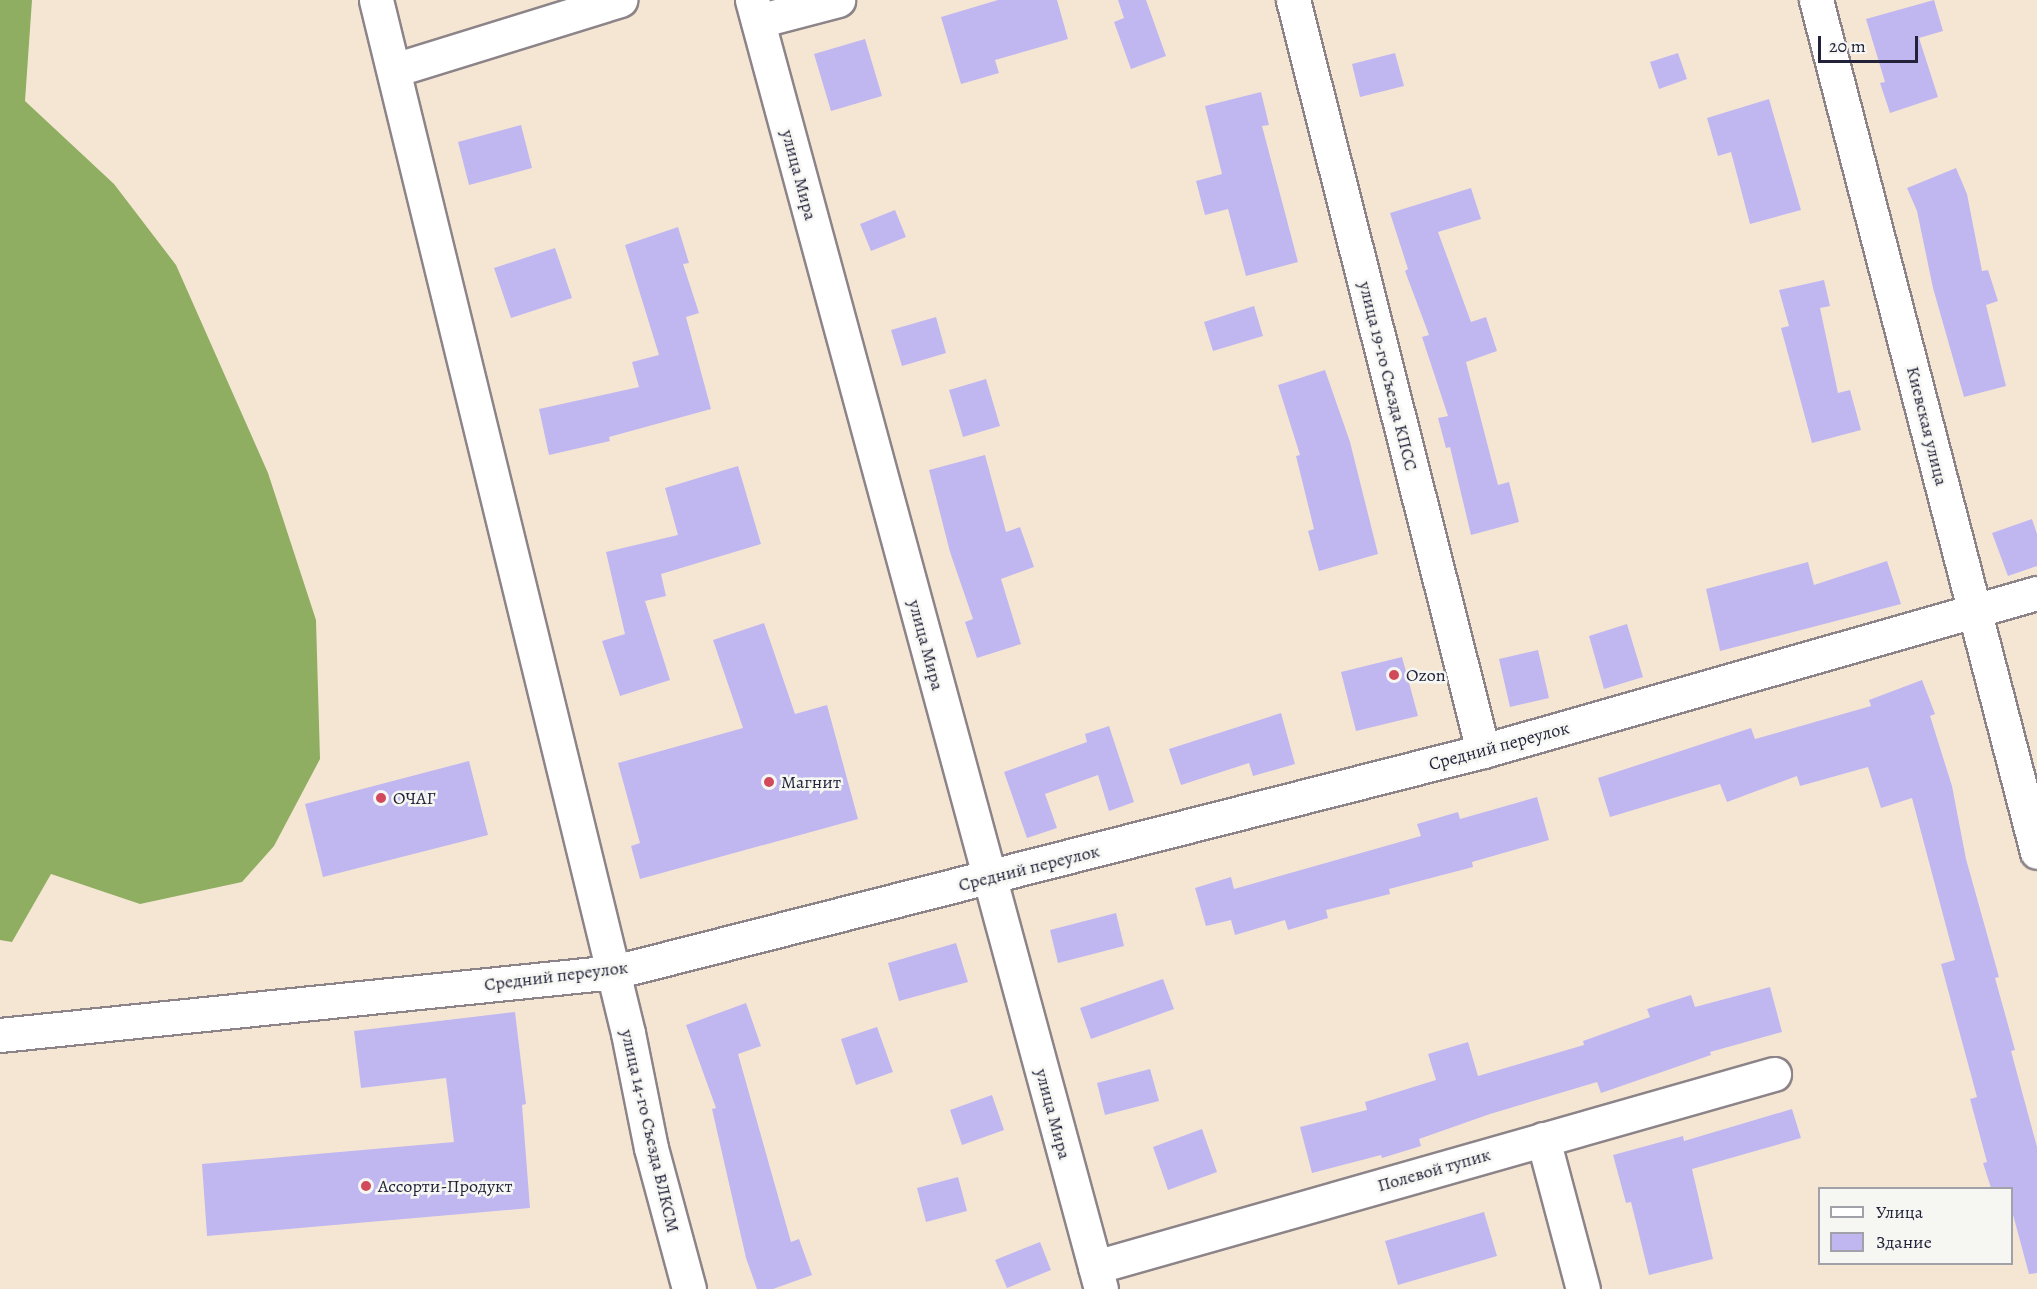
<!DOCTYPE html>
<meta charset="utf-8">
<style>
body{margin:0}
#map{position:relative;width:2037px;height:1289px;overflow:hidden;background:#f5e6d4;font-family:Alegreya,serif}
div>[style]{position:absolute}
.forest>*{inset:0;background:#8fae62}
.building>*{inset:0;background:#c0b7f1}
.roads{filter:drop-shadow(2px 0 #8c8488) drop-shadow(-2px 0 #8c8488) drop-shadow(0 2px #8c8488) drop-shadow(0 -2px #8c8488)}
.minor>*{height:33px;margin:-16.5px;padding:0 16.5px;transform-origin:16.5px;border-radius:16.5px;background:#fff}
.dots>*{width:16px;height:16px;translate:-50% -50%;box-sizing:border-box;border:3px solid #f6f6f2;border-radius:50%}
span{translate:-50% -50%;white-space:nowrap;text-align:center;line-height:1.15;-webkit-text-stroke:5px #f6f6f2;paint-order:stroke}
.street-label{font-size:18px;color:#22223b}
.poi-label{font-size:18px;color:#22223b}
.left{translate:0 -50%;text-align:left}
.legend{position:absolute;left:1818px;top:1187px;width:195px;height:78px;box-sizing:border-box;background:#f6f6f2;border:2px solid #a1a1a9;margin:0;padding:8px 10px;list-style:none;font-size:18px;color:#22223b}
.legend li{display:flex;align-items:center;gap:12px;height:30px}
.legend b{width:30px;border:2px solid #a1a1a9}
.scale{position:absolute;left:1818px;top:36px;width:100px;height:27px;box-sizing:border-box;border:3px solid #22223b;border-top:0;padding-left:8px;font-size:18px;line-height:21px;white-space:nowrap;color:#22223b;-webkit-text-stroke:4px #f6f6f2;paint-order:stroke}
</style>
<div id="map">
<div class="forest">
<div style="clip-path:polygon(0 0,32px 0,25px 101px,114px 184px,176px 265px,268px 473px,316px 620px,320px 759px,274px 846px,242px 882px,140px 904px,51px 874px,12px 942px,0 940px)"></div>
</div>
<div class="building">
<div style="clip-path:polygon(998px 0,1057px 0,1068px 39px,995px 60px,999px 73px,961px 84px,941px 17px)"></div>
<div style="clip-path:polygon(1118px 0,1146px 0,1166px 56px,1131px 69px,1114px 22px,1124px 18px)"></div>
<div style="clip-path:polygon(1934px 0,1943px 31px,1919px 38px,1938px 97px,1890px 113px,1880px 83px,1885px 82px,1866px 19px)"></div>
<div style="clip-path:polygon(865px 39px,882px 96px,831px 111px,814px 54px)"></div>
<div style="clip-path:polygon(1395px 53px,1404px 86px,1360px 97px,1352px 64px)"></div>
<div style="clip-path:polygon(1678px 53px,1687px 79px,1659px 89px,1650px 62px)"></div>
<div style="clip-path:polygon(1261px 92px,1269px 125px,1262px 126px,1298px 262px,1246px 276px,1228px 209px,1205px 215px,1196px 181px,1222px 174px,1205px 106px)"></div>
<div style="clip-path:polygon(1769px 99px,1801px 210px,1750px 224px,1731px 152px,1718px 156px,1707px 118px)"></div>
<div style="clip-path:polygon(521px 125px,532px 168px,469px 185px,458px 142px)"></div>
<div style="clip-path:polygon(1956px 168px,1967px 194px,1982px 271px,1988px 270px,1998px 301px,1986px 305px,2006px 386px,1964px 397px,1933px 288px,1917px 211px,1907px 188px)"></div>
<div style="clip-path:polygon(1471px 188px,1481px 219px,1438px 232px,1471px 322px,1486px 317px,1497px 351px,1466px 362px,1498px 485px,1509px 482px,1519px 522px,1471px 535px,1450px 447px,1446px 448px,1438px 418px,1448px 416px,1422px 337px,1429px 335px,1405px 271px,1408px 269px,1390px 213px)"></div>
<div style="clip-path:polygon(895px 210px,906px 237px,871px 251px,860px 224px)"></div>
<div style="clip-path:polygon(678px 227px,689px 263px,683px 264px,699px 313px,686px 317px,711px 409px,609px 437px,610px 441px,549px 455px,539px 409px,639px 387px,632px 362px,659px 355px,625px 245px)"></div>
<div style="clip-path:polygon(555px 248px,572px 298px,511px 318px,494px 268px)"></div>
<div style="clip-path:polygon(1824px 280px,1830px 306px,1820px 308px,1838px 393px,1850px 390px,1861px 430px,1812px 443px,1781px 328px,1789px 326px,1779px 290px)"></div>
<div style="clip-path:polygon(1254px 306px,1263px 336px,1213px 351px,1204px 322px)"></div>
<div style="clip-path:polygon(936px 317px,946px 353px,902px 366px,891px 330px)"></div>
<div style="clip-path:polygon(1325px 370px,1350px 442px,1378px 554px,1319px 571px,1308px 531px,1314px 529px,1296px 456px,1300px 455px,1278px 385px)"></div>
<div style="clip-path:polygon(986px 379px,1000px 426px,963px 437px,949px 390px)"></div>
<div style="clip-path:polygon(985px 455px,1006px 532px,1020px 527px,1034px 567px,1001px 579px,1021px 644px,977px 658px,965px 622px,973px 619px,950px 552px,929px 470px)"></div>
<div style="clip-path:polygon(738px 466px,761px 544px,661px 574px,666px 596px,645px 601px,670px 680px,620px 696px,602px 641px,625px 634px,606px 552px,678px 535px,665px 488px)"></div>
<div style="clip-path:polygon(2032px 519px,2037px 534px,2037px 566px,2008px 576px,1992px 533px)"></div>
<div style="clip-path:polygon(1887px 561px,1901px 604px,1720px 651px,1706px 589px,1808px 562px,1814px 585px)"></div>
<div style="clip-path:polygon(764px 623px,795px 714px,827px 705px,858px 819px,640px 879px,631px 846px,640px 843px,618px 763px,743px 728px,713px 640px)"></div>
<div style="clip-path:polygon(1627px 624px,1643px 677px,1604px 689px,1589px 636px)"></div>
<div style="clip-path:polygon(1538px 650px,1549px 698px,1510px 707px,1499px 659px)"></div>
<div style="clip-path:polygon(1402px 657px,1418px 716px,1356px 731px,1341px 672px)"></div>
<div style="clip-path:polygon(1922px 680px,1935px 714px,1930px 716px,1952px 786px,1966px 859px,1999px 977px,1995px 978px,2015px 1050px,2011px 1051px,2037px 1147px,2037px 1273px,2029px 1274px,2012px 1211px,2012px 1188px,1991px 1188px,1983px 1163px,1987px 1162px,1970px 1099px,1977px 1097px,1941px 964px,1955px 960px,1912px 798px,1881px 808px,1868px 767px,1800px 786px,1797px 776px,1727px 802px,1720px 784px,1610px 817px,1598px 778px,1751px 728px,1755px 739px,1871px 706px,1869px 700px)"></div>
<div style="clip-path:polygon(1281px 713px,1295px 764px,1253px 776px,1249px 763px,1181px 785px,1169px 749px)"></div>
<div style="clip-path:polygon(1109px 726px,1134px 802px,1109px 811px,1098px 775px,1045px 794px,1057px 828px,1027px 838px,1004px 772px,1087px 742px,1085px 734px)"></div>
<div style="clip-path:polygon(469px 761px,488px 835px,323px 877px,305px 804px)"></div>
<div style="clip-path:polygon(1537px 797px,1549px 840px,1472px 862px,1473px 867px,1389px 889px,1390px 894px,1326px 910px,1328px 918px,1288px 930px,1285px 920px,1235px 935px,1231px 920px,1206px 926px,1195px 888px,1231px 877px,1234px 889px,1421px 836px,1417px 824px,1458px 812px,1460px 819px)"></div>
<div style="clip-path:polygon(1116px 913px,1124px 946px,1058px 963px,1050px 930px)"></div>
<div style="clip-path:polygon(956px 943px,968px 982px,899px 1001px,888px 963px)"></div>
<div style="clip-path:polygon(1163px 979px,1174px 1009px,1091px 1039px,1080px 1008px)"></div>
<div style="clip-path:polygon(1770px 987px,1782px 1032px,1710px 1052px,1711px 1055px,1601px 1093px,1597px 1082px,1490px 1114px,1419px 1139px,1421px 1146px,1382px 1158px,1381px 1155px,1312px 1173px,1300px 1127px,1367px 1110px,1365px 1102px,1436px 1080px,1428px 1054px,1468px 1042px,1478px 1076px,1584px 1045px,1583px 1041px,1650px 1017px,1647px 1009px,1691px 995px,1695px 1007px)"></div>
<div style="clip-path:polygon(746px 1003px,761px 1046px,738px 1054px,791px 1242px,799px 1239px,812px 1275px,773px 1289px,757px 1289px,746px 1258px,712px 1109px,716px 1108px,686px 1025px)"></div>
<div style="clip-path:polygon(515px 1012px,526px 1104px,522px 1105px,530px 1208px,207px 1236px,202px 1164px,454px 1142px,446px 1078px,361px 1088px,354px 1031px)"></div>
<div style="clip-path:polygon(877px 1027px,893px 1072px,856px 1085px,841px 1039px)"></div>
<div style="clip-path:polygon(1150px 1069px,1159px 1101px,1105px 1115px,1097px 1083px)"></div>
<div style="clip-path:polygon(992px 1095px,1004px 1130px,962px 1145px,950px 1110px)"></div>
<div style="clip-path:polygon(1792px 1109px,1801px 1138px,1692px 1169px,1713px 1259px,1649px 1275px,1631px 1202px,1626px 1203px,1613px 1155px,1683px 1136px,1684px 1141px)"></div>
<div style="clip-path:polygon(1202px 1129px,1217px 1172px,1168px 1190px,1153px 1147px)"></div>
<div style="clip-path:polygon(958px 1177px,967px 1211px,926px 1222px,917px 1188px)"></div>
<div style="clip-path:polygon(1484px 1212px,1497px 1256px,1398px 1285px,1385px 1241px)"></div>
<div style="clip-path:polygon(1040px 1242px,1051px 1270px,1007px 1288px,995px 1260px)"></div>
</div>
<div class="roads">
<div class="minor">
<div style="left:376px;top:0;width:1063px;rotate:76.29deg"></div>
<div style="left:628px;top:1033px;width:117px;rotate:78.7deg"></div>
<div style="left:651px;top:1148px;width:146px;rotate:74.9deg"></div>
<div style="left:752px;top:0;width:1335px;rotate:74.85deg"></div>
<div style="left:1293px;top:0;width:775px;rotate:75.8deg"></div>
<div style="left:1816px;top:0;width:880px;rotate:75.46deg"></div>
<div style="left:758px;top:21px;width:83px;rotate:-14.7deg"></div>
<div style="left:394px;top:70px;width:237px;rotate:-17.2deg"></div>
<div style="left:0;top:1035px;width:617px;rotate:-5.86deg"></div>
<div style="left:614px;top:972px;width:897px;rotate:-14.27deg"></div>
<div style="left:1483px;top:751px;width:576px;rotate:-15.92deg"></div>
<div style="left:1543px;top:1139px;width:155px;rotate:75.1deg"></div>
<div style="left:1095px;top:1267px;width:706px;rotate:-15.87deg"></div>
</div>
</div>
<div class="dots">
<div style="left:1394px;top:675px;background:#d1495b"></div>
<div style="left:769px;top:782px;background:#d1495b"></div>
<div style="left:381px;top:798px;background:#d1495b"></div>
<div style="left:366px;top:1186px;background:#d1495b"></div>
</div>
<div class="street-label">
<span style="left:799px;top:175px;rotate:75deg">улица Мира</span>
<span style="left:1388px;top:376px;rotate:76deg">улица 19-го Съезда КПСС</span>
<span style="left:1927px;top:426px;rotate:76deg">Киевская улица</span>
<span style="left:926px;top:645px;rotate:75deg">улица Мира</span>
<span style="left:1499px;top:746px;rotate:-15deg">Средний переулок</span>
<span style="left:1029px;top:868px;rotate:-14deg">Средний переулок</span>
<span style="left:556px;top:976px;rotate:-7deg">Средний переулок</span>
<span style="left:1053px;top:1114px;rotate:75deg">улица Мира</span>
<span style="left:650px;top:1131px;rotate:77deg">улица 14-го Съезда ВЛКСМ</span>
<span style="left:1434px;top:1170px;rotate:-16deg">Полевой тупик</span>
</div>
<div class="poi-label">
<span class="left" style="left:1406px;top:675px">Ozon</span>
<span class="left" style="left:781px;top:782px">Магнит</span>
<span class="left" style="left:393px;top:798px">ОЧАГ</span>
<span class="left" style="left:378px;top:1186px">Ассорти-Продукт</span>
</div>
<ul class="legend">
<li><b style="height:8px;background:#fff"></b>Улица</li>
<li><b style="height:16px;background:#c0b7f1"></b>Здание</li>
</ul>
<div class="scale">20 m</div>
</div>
